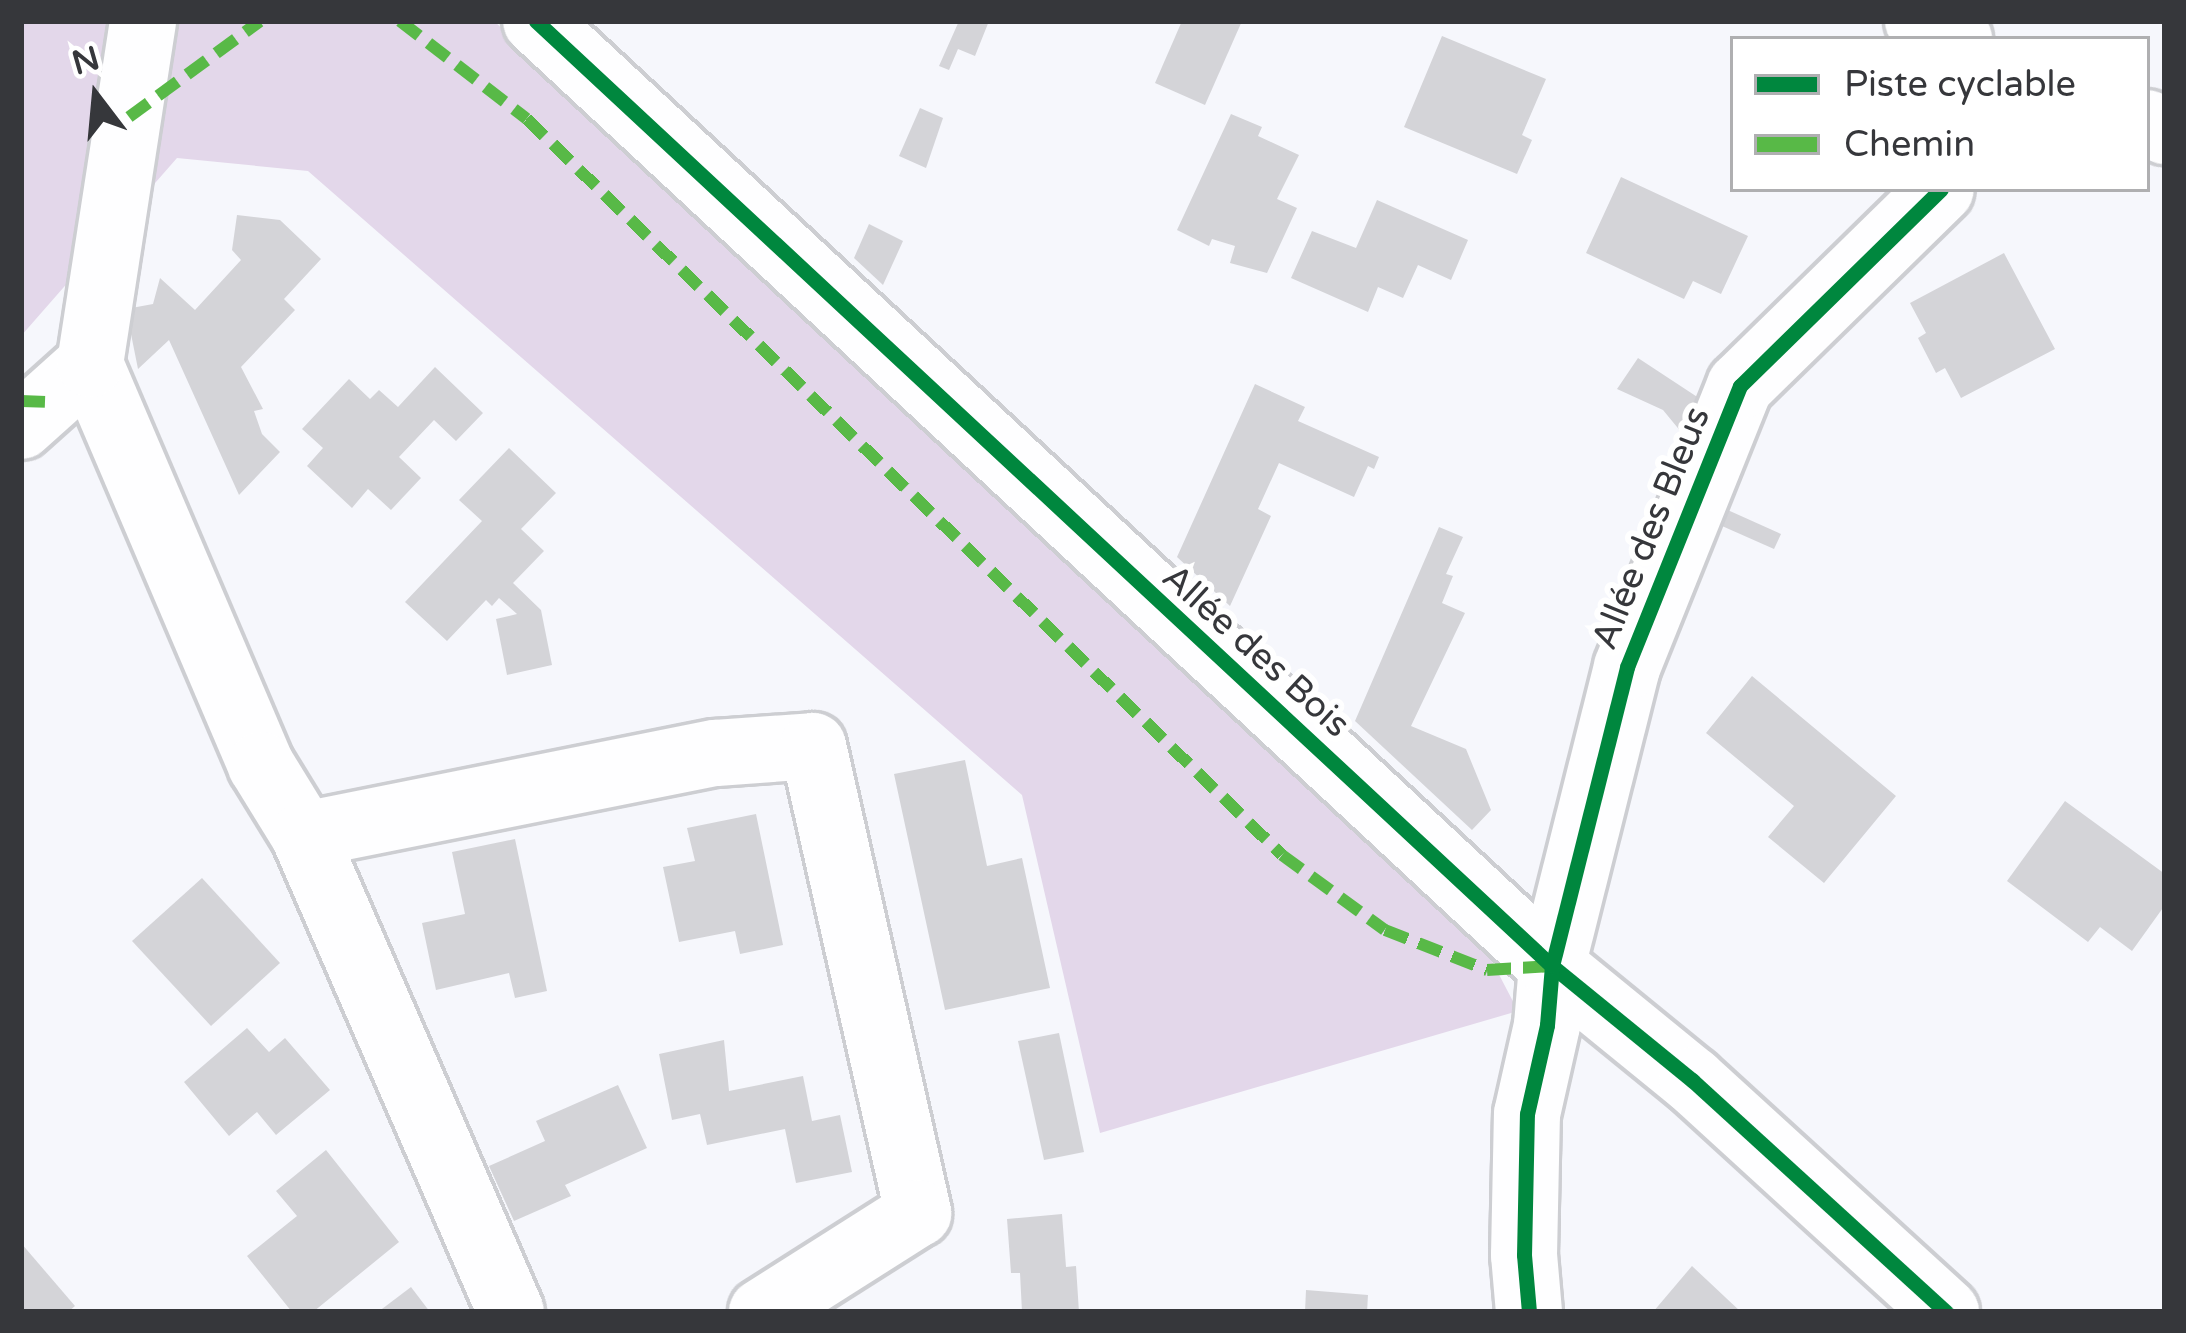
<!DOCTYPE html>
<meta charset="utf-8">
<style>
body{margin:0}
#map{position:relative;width:2186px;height:1333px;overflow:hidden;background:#f6f7fc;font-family:"Varela Round",sans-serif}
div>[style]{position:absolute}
.green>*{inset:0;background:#e3d7ea}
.building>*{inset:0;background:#d4d4d8}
.roads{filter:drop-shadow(3px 0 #cdced2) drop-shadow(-3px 0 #cdced2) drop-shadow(0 3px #cdced2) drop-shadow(0 -3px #cdced2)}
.minor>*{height:66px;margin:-33px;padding:0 33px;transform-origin:33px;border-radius:33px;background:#fefeff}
.major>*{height:66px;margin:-33px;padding:0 33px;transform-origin:33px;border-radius:33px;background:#fefeff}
.quiet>*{height:12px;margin-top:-6px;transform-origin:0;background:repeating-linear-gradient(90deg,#58b947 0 24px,transparent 0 36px)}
.cycleway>*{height:15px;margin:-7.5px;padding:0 7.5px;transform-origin:7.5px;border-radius:7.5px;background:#00873e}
span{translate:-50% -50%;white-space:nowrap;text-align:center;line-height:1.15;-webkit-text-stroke:12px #fff;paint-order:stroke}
.street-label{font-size:36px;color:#36373b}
.frame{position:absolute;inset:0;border:24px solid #36373b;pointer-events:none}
.legend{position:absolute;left:1730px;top:36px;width:420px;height:156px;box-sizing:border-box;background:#fff;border:3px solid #afafb1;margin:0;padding:15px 21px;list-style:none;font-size:36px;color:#36373b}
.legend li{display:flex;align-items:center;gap:24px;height:60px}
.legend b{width:60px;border:3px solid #afafb1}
.north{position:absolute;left:36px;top:36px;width:120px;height:120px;-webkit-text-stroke:9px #fff;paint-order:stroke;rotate:344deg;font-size:33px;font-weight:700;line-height:48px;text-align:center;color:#36373b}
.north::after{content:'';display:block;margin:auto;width:42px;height:54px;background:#36373b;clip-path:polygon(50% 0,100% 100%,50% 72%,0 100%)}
</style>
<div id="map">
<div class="green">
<div style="clip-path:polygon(21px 21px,494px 21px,1482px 942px,1518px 1011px,1100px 1133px,1022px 795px,308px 171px,177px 158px,21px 336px)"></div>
</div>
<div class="building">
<div style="clip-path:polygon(959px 21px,989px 21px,975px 56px,958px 49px,949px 70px,939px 66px)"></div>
<div style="clip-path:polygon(1182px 21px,1242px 21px,1205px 105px,1155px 83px)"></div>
<div style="clip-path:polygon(1442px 36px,1546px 79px,1522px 135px,1532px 140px,1517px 174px,1404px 127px)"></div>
<div style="clip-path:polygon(920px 108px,943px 118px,926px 168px,899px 156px)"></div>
<div style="clip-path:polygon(1231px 114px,1262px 127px,1258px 136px,1299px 155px,1277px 199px,1297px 208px,1267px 273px,1230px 263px,1235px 246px,1212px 239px,1209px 246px,1177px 230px)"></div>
<div style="clip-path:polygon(1621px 177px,1748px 236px,1721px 294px,1693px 281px,1684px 299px,1586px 253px)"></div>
<div style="clip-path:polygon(1377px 200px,1468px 240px,1451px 280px,1418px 265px,1403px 298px,1378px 287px,1368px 312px,1291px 278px,1312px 231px,1356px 248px)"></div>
<div style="clip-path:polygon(237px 215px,280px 220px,321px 259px,284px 299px,295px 310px,241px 367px,263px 409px,254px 411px,262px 434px,280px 452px,239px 495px,169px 340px,138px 369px,126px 309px,153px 304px,160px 278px,195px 310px,241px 260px,232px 250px)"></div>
<div style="clip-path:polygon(869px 224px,903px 241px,883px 285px,854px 258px)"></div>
<div style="clip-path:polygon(2004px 253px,2055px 349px,1961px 398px,1945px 368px,1936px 373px,1918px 338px,1926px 333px,1910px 303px)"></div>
<div style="clip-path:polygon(1638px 358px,1711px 406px,1691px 444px,1663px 410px,1617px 389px)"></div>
<div style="clip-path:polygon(435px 367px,483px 413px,456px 441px,434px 420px,399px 457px,421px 478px,391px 510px,368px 489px,352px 508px,307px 466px,323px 448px,302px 429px,349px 379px,370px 399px,379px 390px,398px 407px)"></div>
<div style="clip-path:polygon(1255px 384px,1305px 407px,1298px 421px,1379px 457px,1374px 469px,1368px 466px,1354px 497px,1279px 463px,1258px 509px,1271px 516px,1230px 606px,1177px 557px)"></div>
<div style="clip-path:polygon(509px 448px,556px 493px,521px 529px,544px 551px,513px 583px,541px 610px,552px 665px,507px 675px,496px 619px,517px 614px,499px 598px,492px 606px,486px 600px,447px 641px,405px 602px,482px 521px,459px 500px)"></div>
<div style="clip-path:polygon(1721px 507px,1781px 534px,1774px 549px,1713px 522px)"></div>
<div style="clip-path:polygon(1439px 527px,1463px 537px,1446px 574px,1453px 576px,1442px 603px,1465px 613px,1411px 726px,1466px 749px,1491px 810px,1472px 830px,1355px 721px)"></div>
<div style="clip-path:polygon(1752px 676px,1896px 796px,1824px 883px,1768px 837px,1794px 806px,1706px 733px)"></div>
<div style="clip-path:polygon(965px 760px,987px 866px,1022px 858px,1050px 988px,945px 1010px,894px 774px)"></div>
<div style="clip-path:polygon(2065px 801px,2165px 874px,2165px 905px,2132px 951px,2100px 927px,2088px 942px,2007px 881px)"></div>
<div style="clip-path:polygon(756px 814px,783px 945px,740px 954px,735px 931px,679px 942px,663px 867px,695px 861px,687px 828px)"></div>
<div style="clip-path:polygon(515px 839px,547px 991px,515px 998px,509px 973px,436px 990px,422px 923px,465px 914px,452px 852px)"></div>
<div style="clip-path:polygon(202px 878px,280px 963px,211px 1026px,132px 941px)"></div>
<div style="clip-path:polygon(247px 1028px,269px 1052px,285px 1038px,330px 1090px,276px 1135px,257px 1112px,229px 1136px,184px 1082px)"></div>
<div style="clip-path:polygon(1059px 1033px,1084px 1152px,1044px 1160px,1018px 1041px)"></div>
<div style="clip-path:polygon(724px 1040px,729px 1091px,803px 1076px,812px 1121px,840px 1115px,852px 1172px,796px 1183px,785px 1129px,707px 1145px,700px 1114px,672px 1120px,659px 1054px)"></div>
<div style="clip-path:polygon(618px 1085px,647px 1148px,565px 1185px,571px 1196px,514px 1221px,489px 1166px,545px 1141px,536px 1121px)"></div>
<div style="clip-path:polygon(326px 1150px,399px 1242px,313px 1312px,292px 1312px,247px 1256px,297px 1216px,276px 1191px)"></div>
<div style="clip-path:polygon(1062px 1214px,1066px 1267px,1076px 1266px,1079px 1312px,1022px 1312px,1020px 1273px,1011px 1273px,1007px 1219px)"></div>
<div style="clip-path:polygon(21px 1243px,75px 1306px,68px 1312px,21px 1312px)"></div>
<div style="clip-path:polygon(1692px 1266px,1741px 1312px,1653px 1312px)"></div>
<div style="clip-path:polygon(411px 1287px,430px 1312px,378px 1312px)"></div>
<div style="clip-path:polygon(1306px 1290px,1368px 1295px,1367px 1312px,1305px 1312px)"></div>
</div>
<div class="roads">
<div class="minor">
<div style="left:536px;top:21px;width:1388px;rotate:42.93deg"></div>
<div style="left:1552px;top:966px;width:181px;rotate:39.2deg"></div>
<div style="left:1692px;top:1080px;width:344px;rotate:42.4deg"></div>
<div style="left:90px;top:364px;width:436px;rotate:66.9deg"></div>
<div style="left:261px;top:765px;width:82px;rotate:58.4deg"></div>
<div style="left:304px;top:835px;width:520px;rotate:66.54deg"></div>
<div style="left:21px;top:426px;width:93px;rotate:-41.9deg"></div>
<div style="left:90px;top:364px;width:347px;rotate:-81.2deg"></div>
<div style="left:304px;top:835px;width:420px;rotate:-11.3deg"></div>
<div style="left:716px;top:753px;width:97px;rotate:-4.1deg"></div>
<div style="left:813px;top:746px;width:479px;rotate:77.3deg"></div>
<div style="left:918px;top:1213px;width:185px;rotate:147.6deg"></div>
<div style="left:1529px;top:1312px;width:57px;rotate:-95deg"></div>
<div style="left:1524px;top:1255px;width:141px;rotate:-88.8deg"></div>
<div style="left:1527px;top:1114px;width:91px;rotate:-77.3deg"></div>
<div style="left:1547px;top:1025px;width:59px;rotate:-85.2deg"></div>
<div style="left:1552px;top:966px;width:308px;rotate:-75.9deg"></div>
<div style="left:1627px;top:667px;width:303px;rotate:-68.1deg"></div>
<div style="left:1740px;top:386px;width:281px;rotate:-44.4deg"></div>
</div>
<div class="major">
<div style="left:1918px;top:21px;width:45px;rotate:23.7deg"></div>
<div style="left:2147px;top:123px;width:20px;rotate:24deg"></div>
</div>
</div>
<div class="quiet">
<div style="left:400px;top:21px;width:160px;rotate:37.7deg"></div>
<div style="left:527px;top:119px;width:1054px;rotate:44.27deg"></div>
<div style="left:1282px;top:855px;width:127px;rotate:36.1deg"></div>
<div style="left:1385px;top:930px;width:110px;rotate:21.4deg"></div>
<div style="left:1487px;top:970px;width:65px;rotate:-3.5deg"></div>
<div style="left:129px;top:117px;width:162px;rotate:-36.2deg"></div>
<div style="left:21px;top:401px;width:25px;rotate:2deg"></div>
</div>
<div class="cycleway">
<div style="left:536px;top:21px;width:1388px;rotate:42.93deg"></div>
<div style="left:1552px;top:966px;width:181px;rotate:39.2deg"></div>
<div style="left:1692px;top:1080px;width:344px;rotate:42.4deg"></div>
<div style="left:1529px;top:1312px;width:57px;rotate:-95deg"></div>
<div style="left:1524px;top:1255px;width:141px;rotate:-88.8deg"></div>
<div style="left:1527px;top:1114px;width:91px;rotate:-77.3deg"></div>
<div style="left:1547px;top:1025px;width:59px;rotate:-85.2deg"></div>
<div style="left:1552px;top:966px;width:308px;rotate:-75.9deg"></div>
<div style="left:1627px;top:667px;width:303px;rotate:-68.1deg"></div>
<div style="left:1740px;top:386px;width:281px;rotate:-44.4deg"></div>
</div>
<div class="street-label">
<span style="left:1651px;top:528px;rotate:-68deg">Allée des Bleus</span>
<span style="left:1256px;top:651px;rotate:42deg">Allée des Bois</span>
</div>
<div class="frame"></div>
<ul class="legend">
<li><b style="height:15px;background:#00873e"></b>Piste cyclable</li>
<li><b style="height:15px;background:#58b947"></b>Chemin</li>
</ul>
<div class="north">N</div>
</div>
